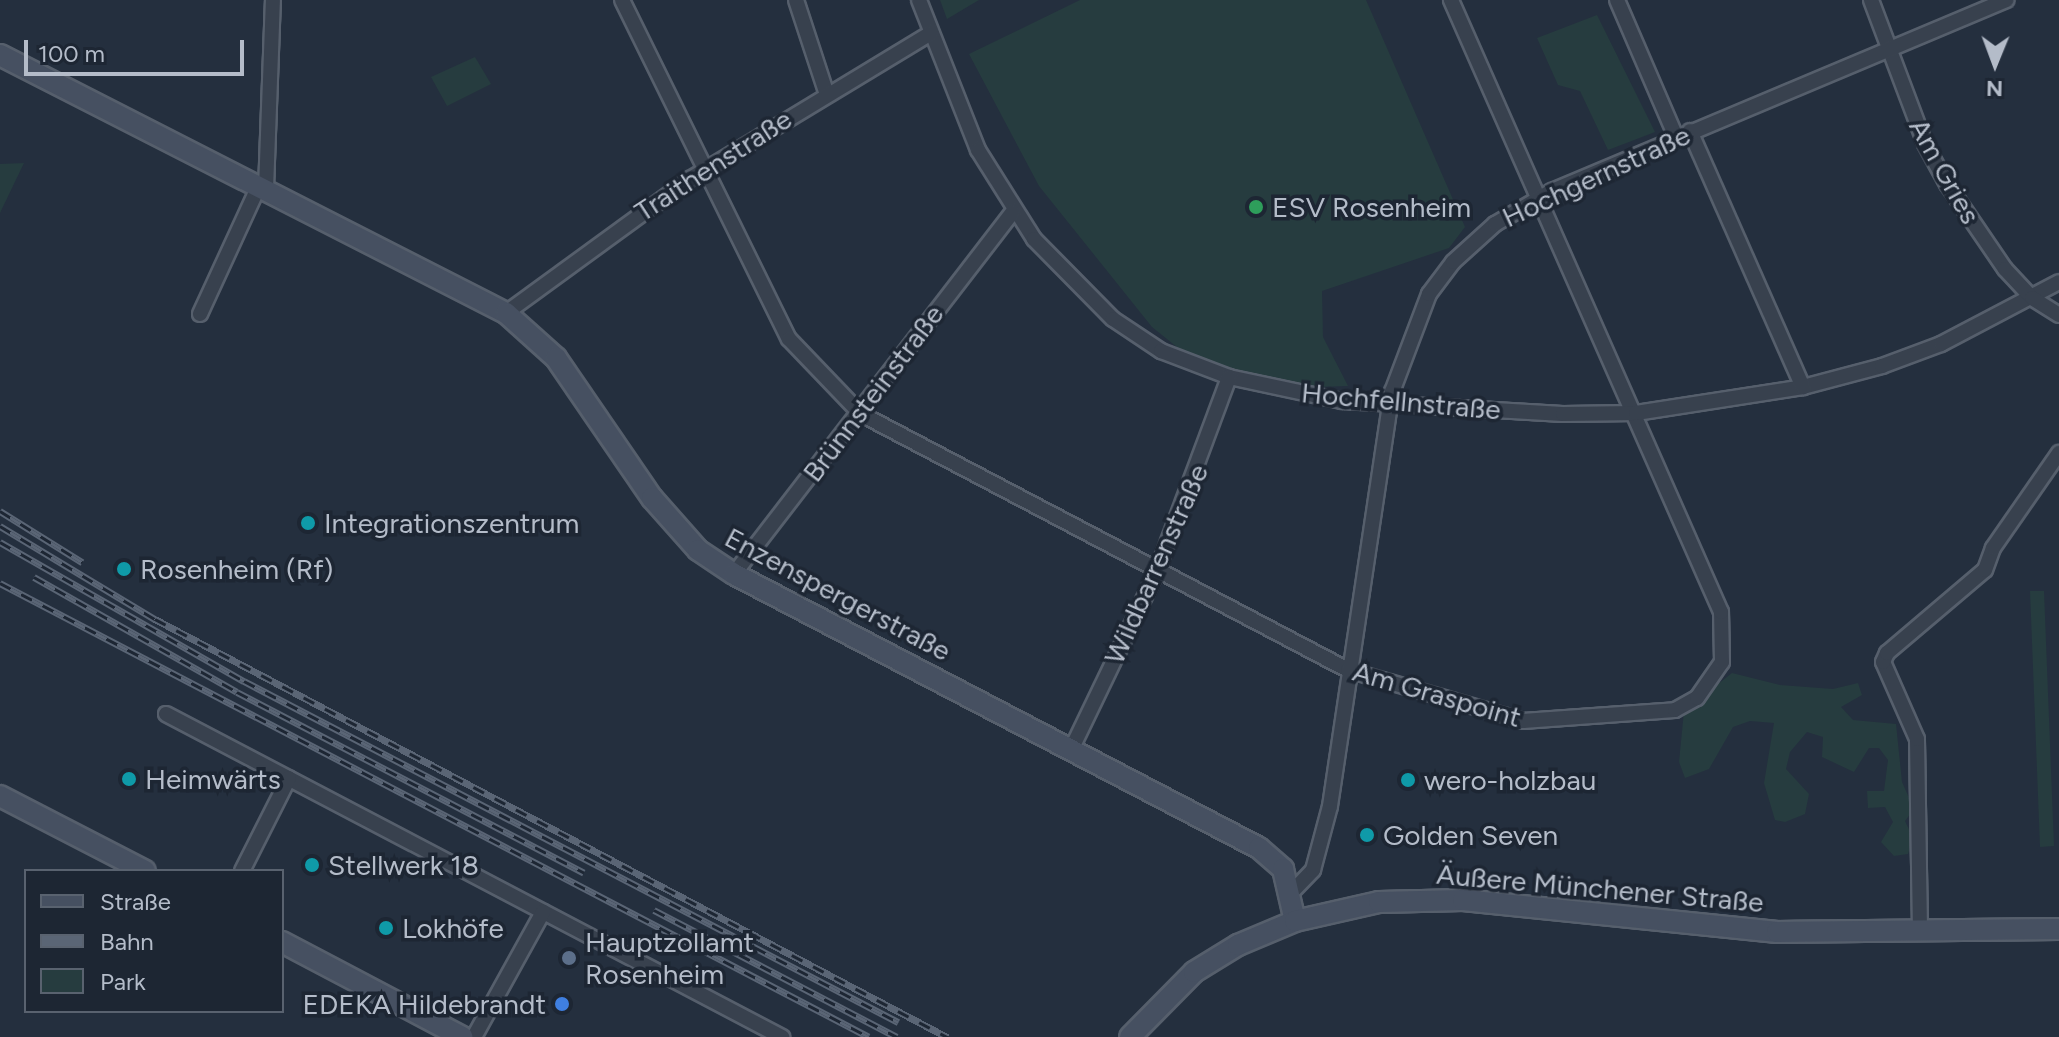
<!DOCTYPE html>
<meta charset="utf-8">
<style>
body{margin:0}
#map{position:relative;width:2059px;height:1037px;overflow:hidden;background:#242f3e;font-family:Figtree,sans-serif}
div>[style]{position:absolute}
.green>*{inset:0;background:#263c3f}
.roads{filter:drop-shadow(2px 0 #565f6c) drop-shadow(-2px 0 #565f6c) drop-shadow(0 2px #565f6c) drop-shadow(0 -2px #565f6c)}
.street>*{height:14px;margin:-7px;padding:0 7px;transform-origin:7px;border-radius:7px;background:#38414e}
.secondary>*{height:20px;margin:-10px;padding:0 10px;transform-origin:10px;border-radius:10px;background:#465061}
.rail>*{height:7px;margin-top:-3.5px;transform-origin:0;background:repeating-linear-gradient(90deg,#1d2633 0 12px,#5a6575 0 24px);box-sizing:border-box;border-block:2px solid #5a6575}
.dots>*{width:22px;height:22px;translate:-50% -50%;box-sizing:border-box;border:4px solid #1d2633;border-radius:50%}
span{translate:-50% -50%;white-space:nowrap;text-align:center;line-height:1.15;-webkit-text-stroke:7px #1d2633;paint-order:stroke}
.street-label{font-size:28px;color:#b4bcc9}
.poi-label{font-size:28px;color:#b4bcc9}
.left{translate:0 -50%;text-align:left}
.right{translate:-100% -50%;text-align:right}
.legend{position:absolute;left:24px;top:869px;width:260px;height:144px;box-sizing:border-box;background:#1d2633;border:2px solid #59626f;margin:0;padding:10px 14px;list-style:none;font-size:24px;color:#b4bcc9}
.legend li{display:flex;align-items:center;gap:16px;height:40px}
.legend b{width:40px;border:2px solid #59626f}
.north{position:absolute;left:1955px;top:24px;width:80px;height:80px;-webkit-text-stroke:6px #1d2633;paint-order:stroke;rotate:181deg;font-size:22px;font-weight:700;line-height:32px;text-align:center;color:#b4bcc9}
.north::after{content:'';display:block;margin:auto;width:28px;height:36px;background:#b4bcc9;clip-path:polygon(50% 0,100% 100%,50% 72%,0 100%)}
.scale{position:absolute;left:24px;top:40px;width:220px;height:36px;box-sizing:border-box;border:4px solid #b4bcc9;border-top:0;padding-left:10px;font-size:24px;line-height:28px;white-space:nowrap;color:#b4bcc9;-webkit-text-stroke:6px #1d2633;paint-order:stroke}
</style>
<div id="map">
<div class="green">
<div style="clip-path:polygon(940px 0,979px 0,947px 19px)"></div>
<div style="clip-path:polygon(1080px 0,1366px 0,1465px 227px,1449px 248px,1322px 291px,1323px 337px,1348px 386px,1317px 387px,1193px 360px,1152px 327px,1039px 186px,969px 54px)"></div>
<div style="clip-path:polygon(1597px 15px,1655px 132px,1608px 150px,1580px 91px,1558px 85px,1537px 38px)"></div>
<div style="clip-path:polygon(475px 57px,491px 84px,447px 106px,431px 77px)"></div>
<div style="clip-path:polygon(24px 163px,0 213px,0 164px)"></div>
<div style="clip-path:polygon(2030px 591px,2044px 591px,2054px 846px,2040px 847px)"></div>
<div style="clip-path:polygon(1732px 673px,1780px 685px,1833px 689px,1858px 683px,1862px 695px,1841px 707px,1853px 720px,1896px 724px,1902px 782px,1914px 809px,1905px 821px,1913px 838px,1908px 854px,1894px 856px,1881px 842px,1893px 822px,1885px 807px,1868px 808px,1867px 791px,1884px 791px,1888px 760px,1879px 748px,1869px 748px,1854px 772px,1822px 757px,1823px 737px,1807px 732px,1790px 752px,1786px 769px,1809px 794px,1805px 814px,1785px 822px,1775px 820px,1764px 783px,1774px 723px,1750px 721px,1733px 727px,1709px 769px,1685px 778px,1679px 762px,1684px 711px)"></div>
</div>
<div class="roads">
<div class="street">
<div style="left:622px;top:0;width:378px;rotate:63.8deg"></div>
<div style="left:789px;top:339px;width:104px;rotate:46.2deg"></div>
<div style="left:861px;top:414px;width:550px;rotate:27.73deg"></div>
<div style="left:1348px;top:670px;width:182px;rotate:16.2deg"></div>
<div style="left:1523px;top:721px;width:152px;rotate:-4.1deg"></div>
<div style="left:1675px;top:710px;width:25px;rotate:-29deg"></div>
<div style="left:1697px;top:698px;width:44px;rotate:-55.2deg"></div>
<div style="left:1722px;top:662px;width:50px;rotate:-91.1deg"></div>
<div style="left:1721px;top:612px;width:669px;rotate:-113.81deg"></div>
<div style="left:796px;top:0;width:97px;rotate:71.9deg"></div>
<div style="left:919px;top:0;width:161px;rotate:68.5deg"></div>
<div style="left:978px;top:150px;width:105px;rotate:57.8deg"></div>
<div style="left:1034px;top:239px;width:112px;rotate:45.4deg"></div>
<div style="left:1113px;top:319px;width:58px;rotate:33.7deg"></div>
<div style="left:1161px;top:351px;width:73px;rotate:20.9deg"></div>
<div style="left:1229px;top:377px;width:116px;rotate:12deg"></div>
<div style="left:1342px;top:401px;width:221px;rotate:3.4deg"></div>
<div style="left:1563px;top:414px;width:73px;rotate:-0.8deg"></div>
<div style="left:1636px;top:413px;width:169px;rotate:-8.8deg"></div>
<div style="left:1803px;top:387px;width:82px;rotate:-14.9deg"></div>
<div style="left:1882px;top:366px;width:63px;rotate:-20.4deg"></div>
<div style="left:1941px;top:344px;width:133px;rotate:-27.7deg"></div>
<div style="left:1617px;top:0;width:149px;rotate:66.7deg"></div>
<div style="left:1871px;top:0;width:154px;rotate:69.4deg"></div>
<div style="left:1925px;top:144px;width:46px;rotate:61.2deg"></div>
<div style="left:1947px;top:184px;width:103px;rotate:55.7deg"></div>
<div style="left:2005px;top:269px;width:40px;rotate:47deg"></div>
<div style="left:2032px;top:298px;width:32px;rotate:32deg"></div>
<div style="left:1690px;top:131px;width:280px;rotate:66.2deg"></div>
<div style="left:266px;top:189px;width:189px;rotate:-87.9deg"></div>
<div style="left:506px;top:313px;width:228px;rotate:-36.1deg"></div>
<div style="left:690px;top:179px;width:282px;rotate:-31.2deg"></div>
<div style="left:200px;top:314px;width:141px;rotate:-65.3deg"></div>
<div style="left:734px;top:574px;width:457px;rotate:-52.4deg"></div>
<div style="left:166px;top:714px;width:696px;rotate:27.67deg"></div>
<div style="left:1072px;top:748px;width:196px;rotate:-64.3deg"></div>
<div style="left:1157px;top:571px;width:207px;rotate:-69.6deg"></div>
<div style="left:242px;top:871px;width:104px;rotate:-63.2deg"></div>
<div style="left:1291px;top:893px;width:32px;rotate:-46deg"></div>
<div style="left:1313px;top:870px;width:66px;rotate:-75.1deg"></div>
<div style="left:1330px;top:806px;width:419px;rotate:-81.5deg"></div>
<div style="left:1392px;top:392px;width:105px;rotate:-69.3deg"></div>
<div style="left:1429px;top:294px;width:40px;rotate:-53deg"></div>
<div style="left:1453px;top:262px;width:57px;rotate:-42.1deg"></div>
<div style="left:1495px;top:224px;width:66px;rotate:-30.1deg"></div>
<div style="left:1552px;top:191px;width:493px;rotate:-22.8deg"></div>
<div style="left:1920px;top:931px;width:192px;rotate:-90.9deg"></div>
<div style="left:1917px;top:739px;width:84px;rotate:-113.8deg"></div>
<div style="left:1883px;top:662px;width:10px;rotate:-66deg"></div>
<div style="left:1887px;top:653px;width:128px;rotate:-40.3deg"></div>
<div style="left:1985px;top:570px;width:23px;rotate:-70deg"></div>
<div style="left:1993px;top:548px;width:116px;rotate:-55.2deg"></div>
<div style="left:474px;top:1037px;width:143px;rotate:-61.1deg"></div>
</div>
<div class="secondary">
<div style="left:0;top:55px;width:568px;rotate:27.02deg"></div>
<div style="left:506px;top:313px;width:67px;rotate:42deg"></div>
<div style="left:556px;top:358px;width:170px;rotate:55.6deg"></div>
<div style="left:652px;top:498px;width:69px;rotate:48.5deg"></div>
<div style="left:698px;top:550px;width:43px;rotate:33.7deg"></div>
<div style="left:734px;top:574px;width:592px;rotate:27.56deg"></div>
<div style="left:1259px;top:848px;width:32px;rotate:41deg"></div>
<div style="left:1283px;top:869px;width:53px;rotate:77deg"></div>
<div style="left:0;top:796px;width:163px;rotate:27.3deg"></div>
<div style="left:282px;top:942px;width:204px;rotate:27.8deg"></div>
<div style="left:1130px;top:1037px;width:91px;rotate:-45.4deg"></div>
<div style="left:1194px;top:972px;width:52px;rotate:-31.5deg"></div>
<div style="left:1238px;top:945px;width:62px;rotate:-22.8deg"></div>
<div style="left:1295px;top:921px;width:86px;rotate:-12.7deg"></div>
<div style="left:1379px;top:902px;width:84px;rotate:-1.4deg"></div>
<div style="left:1463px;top:900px;width:316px;rotate:5.8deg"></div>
<div style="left:1777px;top:932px;width:282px;rotate:-0.6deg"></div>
</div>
</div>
<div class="rail">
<div style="left:0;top:511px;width:97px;rotate:31.9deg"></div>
<div style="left:0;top:526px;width:181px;rotate:31deg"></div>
<div style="left:155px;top:619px;width:896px;rotate:27.82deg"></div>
<div style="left:0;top:542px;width:281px;rotate:29.7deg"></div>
<div style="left:244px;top:681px;width:738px;rotate:27.54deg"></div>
<div style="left:34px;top:577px;width:233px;rotate:29.5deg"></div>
<div style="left:237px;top:692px;width:391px;rotate:27.5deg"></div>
<div style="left:0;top:583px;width:980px;rotate:27.58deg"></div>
<div style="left:654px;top:910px;width:274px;rotate:27.6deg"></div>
</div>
<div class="dots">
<div style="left:1256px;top:207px;background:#2e9e5b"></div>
<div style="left:308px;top:523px;background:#0f9aa8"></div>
<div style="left:124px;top:569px;background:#0f9aa8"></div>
<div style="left:129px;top:779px;background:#0f9aa8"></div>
<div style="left:1408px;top:780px;background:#0f9aa8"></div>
<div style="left:1367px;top:835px;background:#0f9aa8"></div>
<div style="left:312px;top:865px;background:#0f9aa8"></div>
<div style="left:386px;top:928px;background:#0f9aa8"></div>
<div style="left:569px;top:958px;background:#5c6f8a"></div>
<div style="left:562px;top:1004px;background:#3f7fe0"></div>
</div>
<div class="street-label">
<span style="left:713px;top:165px;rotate:-33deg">Traithenstraße</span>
<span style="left:1945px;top:171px;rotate:61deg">Am Gries</span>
<span style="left:1596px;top:176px;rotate:-25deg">Hochgernstraße</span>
<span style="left:873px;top:393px;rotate:-53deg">Brünnsteinstraße</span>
<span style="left:1401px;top:401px;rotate:5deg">Hochfellnstraße</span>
<span style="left:1156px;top:564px;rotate:-66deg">Wildbarrenstraße</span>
<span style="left:838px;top:594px;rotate:28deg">Enzenspergerstraße</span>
<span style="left:1437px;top:694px;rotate:16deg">Am Graspoint</span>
<span style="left:1600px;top:888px;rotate:5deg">Äußere Münchener Straße</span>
</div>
<div class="poi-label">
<span class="left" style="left:1272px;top:207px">ESV Rosenheim</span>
<span class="left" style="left:324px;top:523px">Integrationszentrum</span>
<span class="left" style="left:140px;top:569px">Rosenheim (Rf)</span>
<span class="left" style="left:145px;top:779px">Heimwärts</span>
<span class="left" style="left:1424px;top:780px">wero-holzbau</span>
<span class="left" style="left:1383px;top:835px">Golden Seven</span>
<span class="left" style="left:328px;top:865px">Stellwerk 18</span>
<span class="left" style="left:402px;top:928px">Lokhöfe</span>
<span class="left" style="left:585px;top:958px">Hauptzollamt<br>Rosenheim</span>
<span class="right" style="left:546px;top:1004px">EDEKA Hildebrandt</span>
</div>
<ul class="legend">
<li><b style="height:10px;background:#465061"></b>Straße</li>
<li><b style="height:10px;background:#5a6575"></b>Bahn</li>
<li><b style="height:22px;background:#263c3f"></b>Park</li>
</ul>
<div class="north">N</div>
<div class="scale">100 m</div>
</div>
